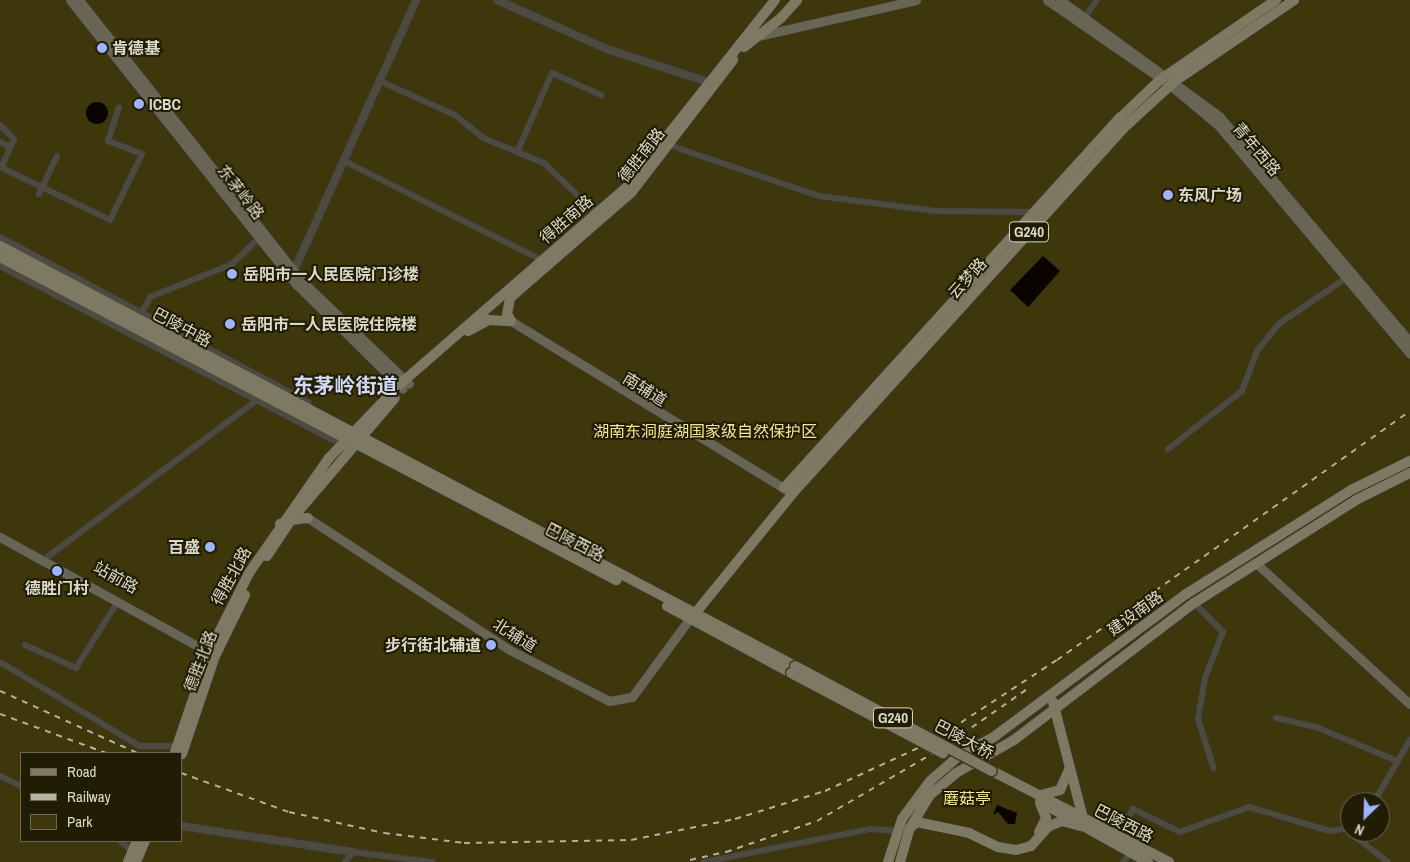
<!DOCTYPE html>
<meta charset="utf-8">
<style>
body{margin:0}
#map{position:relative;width:1410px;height:862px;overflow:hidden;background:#211d05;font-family:"Archivo Narrow","Noto Sans SC",sans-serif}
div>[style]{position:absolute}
.green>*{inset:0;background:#3d370b}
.water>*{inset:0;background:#0a0400}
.round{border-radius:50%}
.roads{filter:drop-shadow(1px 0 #3b3721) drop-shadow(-1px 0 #3b3721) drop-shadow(0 1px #3b3721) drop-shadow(0 -1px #3b3721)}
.minor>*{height:6px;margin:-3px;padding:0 3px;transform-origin:3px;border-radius:3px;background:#4d4b40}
.tertiary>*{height:8px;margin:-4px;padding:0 4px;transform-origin:4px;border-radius:4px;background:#4d4b40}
.secondary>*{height:9px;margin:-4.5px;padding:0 4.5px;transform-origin:4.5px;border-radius:4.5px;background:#686554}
.primary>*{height:10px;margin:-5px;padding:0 5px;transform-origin:5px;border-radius:5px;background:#7d7962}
.rail>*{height:2px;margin-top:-1px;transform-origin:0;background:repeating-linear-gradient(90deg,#b3b09f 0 6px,transparent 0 12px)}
.bridges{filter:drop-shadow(1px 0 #3b3721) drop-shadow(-1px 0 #3b3721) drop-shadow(0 1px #3b3721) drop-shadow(0 -1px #3b3721)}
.primary-bridge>*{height:10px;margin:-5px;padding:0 5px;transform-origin:5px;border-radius:5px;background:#7d7962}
.dots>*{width:14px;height:14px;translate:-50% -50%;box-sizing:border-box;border:2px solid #211d05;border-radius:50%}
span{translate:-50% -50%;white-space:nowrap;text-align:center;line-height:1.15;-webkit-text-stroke:4px #211d05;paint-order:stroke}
.shield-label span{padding:1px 4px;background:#211d05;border:1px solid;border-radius:4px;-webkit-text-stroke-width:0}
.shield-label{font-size:15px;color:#dbd9ca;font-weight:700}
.poi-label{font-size:16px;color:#dbd9ca;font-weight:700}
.left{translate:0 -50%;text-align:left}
.right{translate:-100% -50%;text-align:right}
.street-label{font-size:16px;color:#dbd9ca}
.park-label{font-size:16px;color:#f1e597}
.district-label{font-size:21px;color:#d0d9f5;font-weight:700}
.legend{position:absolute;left:20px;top:752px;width:162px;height:90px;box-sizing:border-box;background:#211d05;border:1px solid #6b6854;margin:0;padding:6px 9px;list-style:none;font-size:15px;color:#dbd9ca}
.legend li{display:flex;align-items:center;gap:10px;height:25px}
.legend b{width:25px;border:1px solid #6b6854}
.north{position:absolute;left:1340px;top:792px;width:50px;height:50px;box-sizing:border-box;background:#211d05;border:1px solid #6b6854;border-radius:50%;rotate:204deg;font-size:14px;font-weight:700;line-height:20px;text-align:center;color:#dbd9ca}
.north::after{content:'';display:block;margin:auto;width:18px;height:22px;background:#9eb4fd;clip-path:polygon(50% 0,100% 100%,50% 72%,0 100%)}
</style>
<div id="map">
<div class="green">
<div style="clip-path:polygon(evenodd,0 0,1410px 0,1410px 862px,0 862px,0 0,21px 753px,181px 753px,181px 841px,21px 841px,21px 753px,0 0,1350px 802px,1380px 802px,1380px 832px,1350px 832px,1350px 802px)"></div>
</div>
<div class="water">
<div class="round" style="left:86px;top:102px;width:22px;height:22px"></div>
<div style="clip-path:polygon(1043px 256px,1060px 271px,1028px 307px,1010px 290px)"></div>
<div style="clip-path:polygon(997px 805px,1017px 813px,1015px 824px,1008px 824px,998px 812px,993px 815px)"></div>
</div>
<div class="roads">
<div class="minor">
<div style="left:1085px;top:17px;width:21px;rotate:-55deg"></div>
<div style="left:380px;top:81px;width:82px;rotate:24.4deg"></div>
<div style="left:455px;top:115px;width:36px;rotate:39deg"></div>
<div style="left:483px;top:138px;width:66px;rotate:22.3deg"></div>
<div style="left:544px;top:163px;width:72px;rotate:43.9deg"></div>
<div style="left:0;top:125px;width:20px;rotate:45deg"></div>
<div style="left:14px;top:139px;width:32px;rotate:114deg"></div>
<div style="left:0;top:142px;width:11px;rotate:27deg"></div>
<div style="left:669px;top:145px;width:158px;rotate:18.8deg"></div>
<div style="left:819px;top:196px;width:117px;rotate:7.4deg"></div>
<div style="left:935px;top:211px;width:99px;rotate:0.6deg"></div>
<div style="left:518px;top:150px;width:84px;rotate:-66.2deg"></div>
<div style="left:552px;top:73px;width:54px;rotate:24.2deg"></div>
<div style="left:344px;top:161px;width:221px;rotate:26.6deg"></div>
<div style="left:0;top:167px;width:122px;rotate:25.7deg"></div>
<div style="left:110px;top:220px;width:73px;rotate:-64.1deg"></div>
<div style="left:142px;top:154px;width:36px;rotate:-159deg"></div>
<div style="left:108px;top:141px;width:35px;rotate:-72deg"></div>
<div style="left:39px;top:194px;width:42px;rotate:-64.7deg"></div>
<div style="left:139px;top:318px;width:24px;rotate:-62deg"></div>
<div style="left:150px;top:297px;width:88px;rotate:-21.9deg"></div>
<div style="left:232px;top:264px;width:37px;rotate:-44deg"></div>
<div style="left:1168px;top:449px;width:94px;rotate:-38.1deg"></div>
<div style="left:1242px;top:391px;width:43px;rotate:-69.4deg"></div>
<div style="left:1257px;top:351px;width:36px;rotate:-51deg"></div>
<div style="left:1280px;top:323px;width:80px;rotate:-34.3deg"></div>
<div style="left:47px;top:557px;width:259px;rotate:-36.8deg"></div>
<div style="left:1194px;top:603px;width:41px;rotate:45deg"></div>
<div style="left:1223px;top:632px;width:49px;rotate:111.4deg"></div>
<div style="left:1205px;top:678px;width:42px;rotate:99.7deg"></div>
<div style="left:1198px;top:719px;width:52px;rotate:72.3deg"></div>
<div style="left:25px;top:645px;width:56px;rotate:24.3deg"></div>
<div style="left:76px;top:668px;width:79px;rotate:-57.9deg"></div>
<div style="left:0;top:662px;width:162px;rotate:31.1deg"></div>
<div style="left:139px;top:746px;width:38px"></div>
<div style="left:1276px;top:718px;width:41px;rotate:12.7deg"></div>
<div style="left:1316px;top:727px;width:88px;rotate:22.8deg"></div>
<div style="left:0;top:776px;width:23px;rotate:25deg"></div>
<div style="left:1374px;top:802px;width:72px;rotate:-59.9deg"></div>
<div style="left:1347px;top:830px;width:52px;rotate:38deg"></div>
<div style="left:1117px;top:834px;width:30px;rotate:-57deg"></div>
<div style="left:1133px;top:809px;width:52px;rotate:26.1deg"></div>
<div style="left:1180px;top:832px;width:73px;rotate:-19.9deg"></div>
<div style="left:1249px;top:807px;width:84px;rotate:16.5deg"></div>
<div style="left:1330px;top:831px;width:20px;rotate:-9deg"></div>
<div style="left:120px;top:841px;width:16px;rotate:40deg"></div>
<div style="left:345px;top:862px;width:13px;rotate:-51deg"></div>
<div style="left:353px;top:852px;width:80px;rotate:7.2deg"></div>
<div style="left:704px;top:862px;width:169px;rotate:-11.2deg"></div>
<div style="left:870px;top:829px;width:28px;rotate:4deg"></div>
<div style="left:1123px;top:862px;width:12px;rotate:-48deg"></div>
</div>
<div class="tertiary">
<div style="left:497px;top:0;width:120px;rotate:24deg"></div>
<div style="left:607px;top:49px;width:106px;rotate:18.1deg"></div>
<div style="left:0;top:238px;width:349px;rotate:28.2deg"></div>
<div style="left:0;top:265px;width:389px;rotate:27.6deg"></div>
<div style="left:292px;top:275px;width:302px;rotate:-65.7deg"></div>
<div style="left:181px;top:826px;width:174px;rotate:8.6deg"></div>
</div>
<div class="secondary">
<div style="left:70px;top:0;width:364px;rotate:51.5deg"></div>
<div style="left:297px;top:285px;width:148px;rotate:44.5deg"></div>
<div style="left:79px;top:0;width:356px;rotate:51.6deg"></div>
<div style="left:300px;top:279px;width:151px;rotate:43.9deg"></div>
<div style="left:1047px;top:0;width:150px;rotate:34.6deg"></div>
<div style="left:1170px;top:85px;width:64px;rotate:39.9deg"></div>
<div style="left:1219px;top:126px;width:297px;rotate:50deg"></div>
<div style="left:1060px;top:0;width:197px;rotate:36.1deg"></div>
<div style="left:1219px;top:116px;width:296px;rotate:49.8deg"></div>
<div style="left:758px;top:36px;width:162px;rotate:-12.8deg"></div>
<div style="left:511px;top:321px;width:327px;rotate:31.5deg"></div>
<div style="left:308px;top:518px;width:239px;rotate:33.2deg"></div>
<div style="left:508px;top:649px;width:114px;rotate:27.2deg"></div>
<div style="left:609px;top:701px;width:23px;rotate:-10deg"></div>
<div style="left:632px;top:697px;width:98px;rotate:-53.7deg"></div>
<div style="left:0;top:537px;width:244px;rotate:28.9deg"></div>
<div style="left:1257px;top:564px;width:207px;rotate:42.5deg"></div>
</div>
<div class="primary">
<div style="left:744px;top:47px;width:47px;rotate:-38.1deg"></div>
<div style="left:781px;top:18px;width:24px;rotate:-48deg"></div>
<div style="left:0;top:246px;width:899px;rotate:27.85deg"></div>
<div style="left:0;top:257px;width:696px;rotate:27.67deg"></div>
<div style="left:511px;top:321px;width:8px;rotate:-120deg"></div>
<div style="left:507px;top:314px;width:16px;rotate:-79deg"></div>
<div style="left:510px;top:298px;width:160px;rotate:-41deg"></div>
<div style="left:631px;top:193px;width:168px;rotate:-52.5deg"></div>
<div style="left:468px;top:331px;width:24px;rotate:-28deg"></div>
<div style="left:489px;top:320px;width:22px;rotate:3deg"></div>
<div style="left:784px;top:488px;width:500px;rotate:-47.8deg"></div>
<div style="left:1120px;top:118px;width:57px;rotate:-43.6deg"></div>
<div style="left:1161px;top:79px;width:140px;rotate:-34.5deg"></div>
<div style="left:280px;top:524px;width:12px;rotate:-20deg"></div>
<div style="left:291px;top:520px;width:160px;rotate:-49.6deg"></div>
<div style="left:267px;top:556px;width:43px;rotate:-56.3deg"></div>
<div style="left:291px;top:520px;width:17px;rotate:-7deg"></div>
<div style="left:667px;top:606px;width:141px;rotate:28.4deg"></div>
<div style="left:693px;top:616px;width:157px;rotate:-50.9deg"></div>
<div style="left:792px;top:494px;width:498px;rotate:-47.8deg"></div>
<div style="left:1127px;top:125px;width:65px;rotate:-42.5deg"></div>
<div style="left:1175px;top:81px;width:144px;rotate:-34.2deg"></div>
<div style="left:1053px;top:702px;width:120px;rotate:75.5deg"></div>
<div style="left:175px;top:752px;width:106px;rotate:-71.2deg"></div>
<div style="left:209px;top:652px;width:89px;rotate:-63.1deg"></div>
<div style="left:249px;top:573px;width:140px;rotate:-55.2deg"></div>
<div style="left:329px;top:458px;width:101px;rotate:-46.2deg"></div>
<div style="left:399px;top:385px;width:301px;rotate:-41deg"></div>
<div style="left:626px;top:188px;width:240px;rotate:-51.6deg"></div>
<div style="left:182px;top:754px;width:103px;rotate:-71.4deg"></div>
<div style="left:215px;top:656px;width:68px;rotate:-63.8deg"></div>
<div style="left:992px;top:771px;width:199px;rotate:27.2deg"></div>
<div style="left:1041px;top:795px;width:20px;rotate:-15deg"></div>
<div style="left:1060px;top:790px;width:24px;rotate:-66deg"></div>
<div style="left:1040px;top:802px;width:124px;rotate:29.1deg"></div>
<div style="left:910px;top:828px;width:9px;rotate:-41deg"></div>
<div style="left:917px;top:822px;width:53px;rotate:11.9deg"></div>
<div style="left:969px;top:833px;width:32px;rotate:26deg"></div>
<div style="left:998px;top:847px;width:18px;rotate:9deg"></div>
<div style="left:1016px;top:850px;width:16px;rotate:-15deg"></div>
<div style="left:1031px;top:846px;width:27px;rotate:-48deg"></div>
<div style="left:1049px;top:826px;width:14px;rotate:-21deg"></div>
<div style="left:1062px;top:821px;width:20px;rotate:15deg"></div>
<div style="left:1039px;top:832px;width:16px;rotate:-63deg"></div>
<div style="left:1046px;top:818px;width:16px;rotate:-112deg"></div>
<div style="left:128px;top:862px;width:23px;rotate:-67deg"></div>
<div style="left:136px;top:862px;width:23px;rotate:-67deg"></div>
<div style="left:888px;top:862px;width:45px;rotate:-72deg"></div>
<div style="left:902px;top:819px;width:47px;rotate:-53.6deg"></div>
<div style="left:930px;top:781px;width:40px;rotate:-41deg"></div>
<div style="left:960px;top:755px;width:40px;rotate:-28deg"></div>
<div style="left:995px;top:736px;width:238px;rotate:-36.6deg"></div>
<div style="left:1186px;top:594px;width:197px;rotate:-32.2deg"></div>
<div style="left:1353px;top:489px;width:64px;rotate:-26.2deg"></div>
<div style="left:900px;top:862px;width:35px;rotate:-74deg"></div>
<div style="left:910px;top:828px;width:39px;rotate:-59deg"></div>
<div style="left:930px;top:795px;width:34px;rotate:-40deg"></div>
<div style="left:956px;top:773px;width:67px;rotate:-29.6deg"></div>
<div style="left:1014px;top:740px;width:226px;rotate:-37.3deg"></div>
<div style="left:1194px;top:603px;width:192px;rotate:-32.4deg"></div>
<div style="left:1356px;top:500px;width:60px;rotate:-26.6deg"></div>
</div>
</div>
<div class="rail">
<div style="left:0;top:691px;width:150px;rotate:24.3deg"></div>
<div style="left:0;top:714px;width:113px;rotate:20.2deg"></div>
<div style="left:181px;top:773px;width:115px;rotate:19.9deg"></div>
<div style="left:289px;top:812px;width:97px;rotate:12.5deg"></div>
<div style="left:384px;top:833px;width:81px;rotate:7.1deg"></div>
<div style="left:464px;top:843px;width:167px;rotate:-1deg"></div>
<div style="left:631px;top:840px;width:106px;rotate:-11.4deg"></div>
<div style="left:735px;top:819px;width:94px;rotate:-17.3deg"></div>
<div style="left:825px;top:791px;width:117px;rotate:-24.8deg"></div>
<div style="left:931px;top:742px;width:150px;rotate:-33.1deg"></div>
<div style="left:1057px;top:660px;width:432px;rotate:-35.2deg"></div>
<div style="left:690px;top:860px;width:37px;rotate:-13deg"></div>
<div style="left:726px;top:852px;width:96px;rotate:-18.8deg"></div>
<div style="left:817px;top:821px;width:145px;rotate:-30.3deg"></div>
<div style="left:942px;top:748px;width:107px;rotate:-34.7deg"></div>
</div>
<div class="bridges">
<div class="primary-bridge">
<div style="left:795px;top:666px;width:223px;rotate:28.1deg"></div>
<div style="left:791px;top:673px;width:172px;rotate:27.8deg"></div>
</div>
</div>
<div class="dots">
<div style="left:102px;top:48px;background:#9eb4fd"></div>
<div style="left:139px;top:104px;background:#9eb4fd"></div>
<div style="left:1168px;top:195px;background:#9eb4fd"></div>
<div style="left:232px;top:274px;background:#9eb4fd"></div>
<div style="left:230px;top:324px;background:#9eb4fd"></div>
<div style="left:210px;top:547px;background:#9eb4fd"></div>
<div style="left:57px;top:571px;background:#9eb4fd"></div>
<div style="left:491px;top:645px;background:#9eb4fd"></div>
</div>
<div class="shield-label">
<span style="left:1029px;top:232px">G240</span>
<span style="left:893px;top:718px">G240</span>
</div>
<div class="poi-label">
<span class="left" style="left:112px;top:48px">肯德基</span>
<span class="left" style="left:149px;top:104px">ICBC</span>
<span class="left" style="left:1178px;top:195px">东风广场</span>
<span class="left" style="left:243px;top:274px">岳阳市一人民医院门诊楼</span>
<span class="left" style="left:241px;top:324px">岳阳市一人民医院住院楼</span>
<span class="right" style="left:200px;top:547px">百盛</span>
<span style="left:57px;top:588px">德胜门村</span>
<span class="right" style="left:481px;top:645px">步行街北辅道</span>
</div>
<div class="street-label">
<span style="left:1257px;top:149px;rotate:50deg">青年西路</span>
<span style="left:641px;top:155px;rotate:-52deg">德胜南路</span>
<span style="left:241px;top:192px;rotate:52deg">东茅岭路</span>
<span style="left:566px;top:219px;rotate:-41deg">得胜南路</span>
<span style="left:967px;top:278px;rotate:-48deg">云梦路</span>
<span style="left:182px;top:327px;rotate:28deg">巴陵中路</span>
<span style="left:645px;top:389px;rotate:32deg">南辅道</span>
<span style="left:575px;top:542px;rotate:27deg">巴陵西路</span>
<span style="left:231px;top:576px;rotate:-61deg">得胜北路</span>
<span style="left:116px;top:577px;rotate:29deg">站前路</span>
<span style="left:1135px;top:613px;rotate:-36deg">建设南路</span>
<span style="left:515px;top:635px;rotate:32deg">北辅道</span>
<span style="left:200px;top:661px;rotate:-69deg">德胜北路</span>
<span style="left:964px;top:739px;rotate:28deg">巴陵大桥</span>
<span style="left:1124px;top:823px;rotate:27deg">巴陵西路</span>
</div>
<div class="park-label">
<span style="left:705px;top:431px">湖南东洞庭湖国家级自然保护区</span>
<span style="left:967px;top:798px">蘑菇亭</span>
</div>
<div class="district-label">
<span style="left:345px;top:386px">东茅岭街道</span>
</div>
<ul class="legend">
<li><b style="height:6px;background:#7d7962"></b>Road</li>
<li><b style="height:6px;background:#b3b09f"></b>Railway</li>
<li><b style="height:14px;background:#3d370b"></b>Park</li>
</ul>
<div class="north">N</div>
</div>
